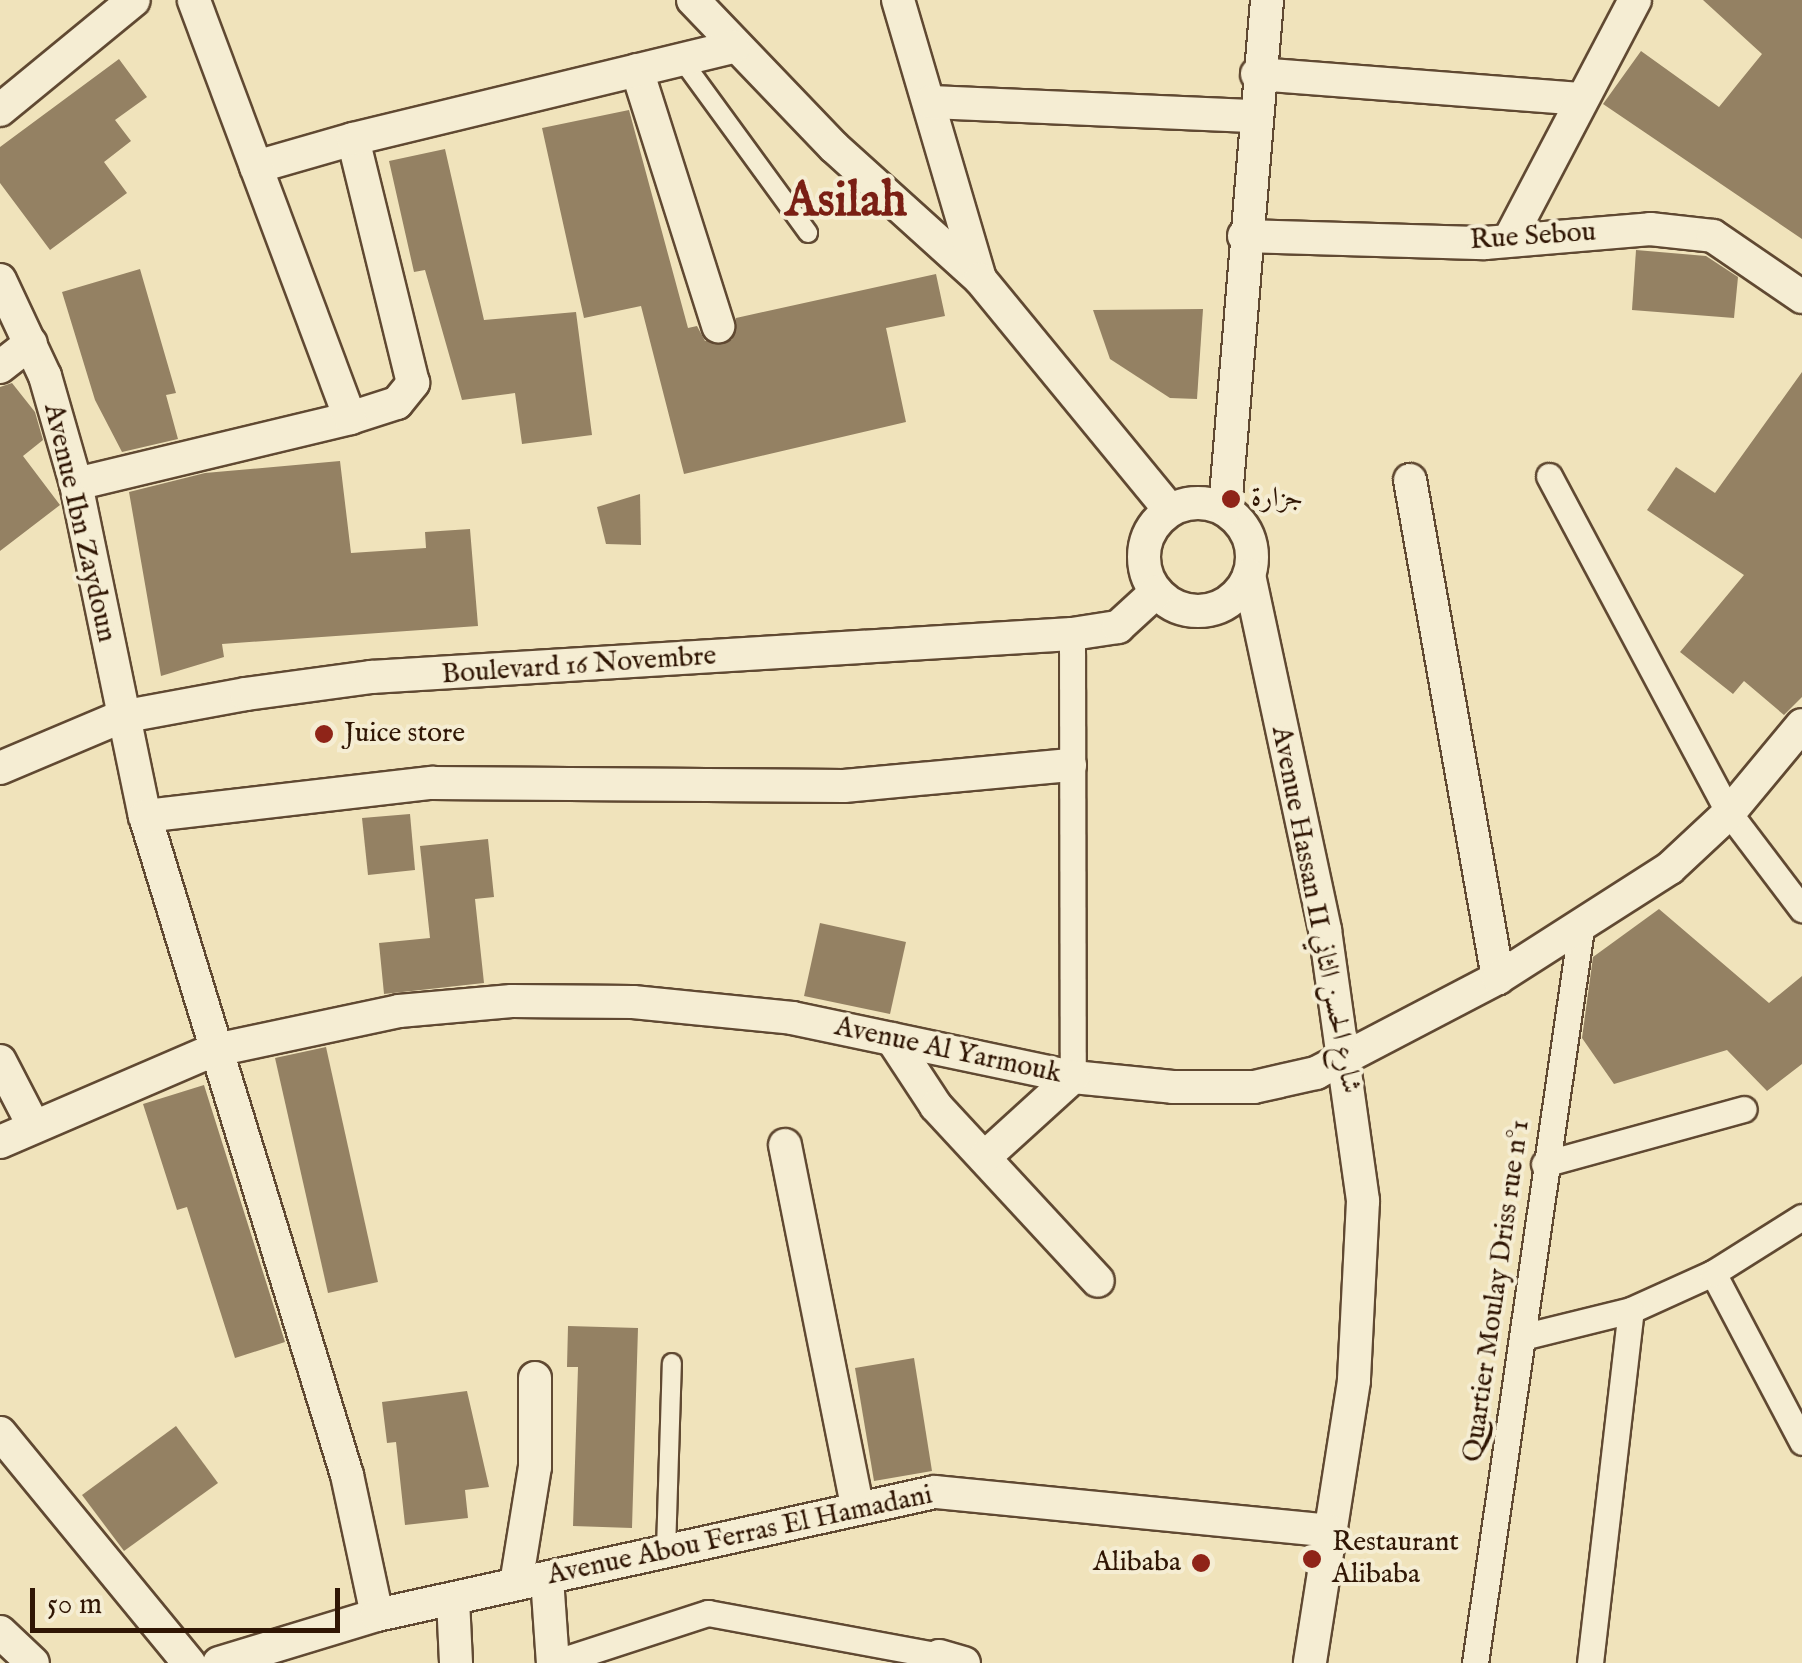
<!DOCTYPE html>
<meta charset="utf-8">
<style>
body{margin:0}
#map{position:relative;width:1802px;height:1663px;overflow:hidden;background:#f0e3bb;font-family:"IM FELL English",Amiri,serif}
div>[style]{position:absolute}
.building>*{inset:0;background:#948163}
.roads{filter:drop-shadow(2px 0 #604932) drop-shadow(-2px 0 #604932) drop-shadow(0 2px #604932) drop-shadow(0 -2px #604932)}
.service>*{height:18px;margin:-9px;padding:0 9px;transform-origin:9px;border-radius:9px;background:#f5edd3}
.pedestrian>*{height:25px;margin:-12.5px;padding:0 12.5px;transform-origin:12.5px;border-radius:12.5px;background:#f5edd3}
.minor>*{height:32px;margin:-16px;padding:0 16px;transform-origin:16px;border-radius:16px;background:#f5edd3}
.minor>.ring{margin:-16px;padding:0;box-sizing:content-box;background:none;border:32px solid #f5edd3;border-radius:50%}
.dots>*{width:28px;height:28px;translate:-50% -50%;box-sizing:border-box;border:5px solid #f5edd3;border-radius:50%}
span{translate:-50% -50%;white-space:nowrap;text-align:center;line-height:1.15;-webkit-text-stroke:8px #f5edd3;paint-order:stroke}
.street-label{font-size:28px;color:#301604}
.poi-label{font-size:28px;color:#301604}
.left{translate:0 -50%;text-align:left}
.right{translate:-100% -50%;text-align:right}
.town-label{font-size:48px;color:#7a1f14;font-weight:700}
.scale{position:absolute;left:30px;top:1588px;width:310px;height:45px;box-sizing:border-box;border:5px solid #301604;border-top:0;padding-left:12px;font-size:30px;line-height:35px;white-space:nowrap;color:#301604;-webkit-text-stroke:8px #f5edd3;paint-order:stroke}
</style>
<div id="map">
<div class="building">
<div style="clip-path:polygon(1703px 0,1802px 0,1802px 239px,1603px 104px,1641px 51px,1719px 107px,1762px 54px)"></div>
<div style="clip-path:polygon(119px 59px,147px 97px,115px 120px,131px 141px,104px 162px,127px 193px,50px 250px,0 183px,0 147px)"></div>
<div style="clip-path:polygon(629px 110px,688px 328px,697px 326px,705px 341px,732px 340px,736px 318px,936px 274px,945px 316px,886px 328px,906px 422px,684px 474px,641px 306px,584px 318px,542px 128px)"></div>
<div style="clip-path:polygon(445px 149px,484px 320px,576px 312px,592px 435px,522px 444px,515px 393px,462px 400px,425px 270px,414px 272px,389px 161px)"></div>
<div style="clip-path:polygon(1636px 250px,1706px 256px,1738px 277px,1734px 318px,1632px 310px)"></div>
<div style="clip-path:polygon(140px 269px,176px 393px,166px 395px,178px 439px,122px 452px,95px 400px,62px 292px)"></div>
<div style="clip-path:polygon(1203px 309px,1197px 399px,1170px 398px,1110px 359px,1093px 310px)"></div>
<div style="clip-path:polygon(1802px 372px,1802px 697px,1784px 715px,1744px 681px,1733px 694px,1680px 652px,1744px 575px,1647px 510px,1676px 467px,1715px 493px)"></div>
<div style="clip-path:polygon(12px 383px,35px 412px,43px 440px,23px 456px,60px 505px,0 551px,0 387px)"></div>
<div style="clip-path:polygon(340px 461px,351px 553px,426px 548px,425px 532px,470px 529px,478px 626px,222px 644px,224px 657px,161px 676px,129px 492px,205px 473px)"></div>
<div style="clip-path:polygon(640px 494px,641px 545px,606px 544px,597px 507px)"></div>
<div style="clip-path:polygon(410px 814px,415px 870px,368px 875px,362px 818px)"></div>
<div style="clip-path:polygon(488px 839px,494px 897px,475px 899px,484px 983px,384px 994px,379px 943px,430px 938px,420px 846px)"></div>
<div style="clip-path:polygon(1659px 909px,1769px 1003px,1802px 976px,1802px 1064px,1767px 1091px,1727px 1050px,1614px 1084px,1582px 1038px,1593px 957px)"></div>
<div style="clip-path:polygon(820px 923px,906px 942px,890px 1014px,804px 996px)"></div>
<div style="clip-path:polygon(326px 1047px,378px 1282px,328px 1293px,275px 1058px)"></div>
<div style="clip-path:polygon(204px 1085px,285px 1342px,235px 1358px,187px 1207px,177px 1210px,143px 1104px)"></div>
<div style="clip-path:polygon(568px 1326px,638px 1328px,632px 1528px,573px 1526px,578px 1367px,567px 1367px)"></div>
<div style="clip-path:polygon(914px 1358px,932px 1471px,874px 1481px,855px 1368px)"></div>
<div style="clip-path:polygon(467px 1391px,489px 1487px,465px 1490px,468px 1518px,405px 1525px,396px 1442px,387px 1443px,382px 1402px)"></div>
<div style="clip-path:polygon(176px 1426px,218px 1483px,124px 1551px,82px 1495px)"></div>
</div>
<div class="roads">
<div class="service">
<div style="left:682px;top:60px;width:214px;rotate:53.9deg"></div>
<div style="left:666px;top:1550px;width:187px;rotate:-88.2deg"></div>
</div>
<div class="pedestrian">
<div style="left:1549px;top:476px;width:382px;rotate:61.9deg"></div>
<div style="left:1729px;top:813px;width:121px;rotate:52.8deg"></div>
<div style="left:1072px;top:634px;width:443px;rotate:89.9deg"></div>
<div style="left:1544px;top:1164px;width:207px;rotate:-15.4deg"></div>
<div style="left:1713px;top:1273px;width:191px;rotate:62.2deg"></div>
<div style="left:1522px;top:1337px;width:112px;rotate:-13.9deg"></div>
<div style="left:1631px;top:1310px;width:90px;rotate:-24.3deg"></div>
<div style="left:1713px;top:1273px;width:105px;rotate:-32.2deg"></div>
<div style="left:554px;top:1663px;width:162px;rotate:-18deg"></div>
<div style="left:708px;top:1613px;width:235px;rotate:10.5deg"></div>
<div style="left:1475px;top:1663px;width:743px;rotate:-81.79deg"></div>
<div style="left:1590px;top:1663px;width:355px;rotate:-83.4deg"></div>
</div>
<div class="minor">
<div style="left:693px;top:0;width:204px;rotate:46.2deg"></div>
<div style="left:834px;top:147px;width:197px;rotate:42.1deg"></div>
<div style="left:898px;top:0;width:291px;rotate:73.6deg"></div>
<div style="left:980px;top:279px;width:299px;rotate:50.6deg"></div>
<div style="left:637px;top:70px;width:269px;rotate:72.4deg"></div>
<div style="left:1257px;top:74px;width:324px;rotate:4.4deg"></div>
<div style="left:930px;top:102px;width:322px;rotate:2.5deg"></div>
<div style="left:0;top:110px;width:173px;rotate:-39.4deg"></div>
<div style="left:256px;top:167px;width:101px;rotate:-16.1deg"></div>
<div style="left:1244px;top:236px;width:241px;rotate:1.7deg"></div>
<div style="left:1485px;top:243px;width:166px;rotate:-4.8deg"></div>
<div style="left:1650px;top:229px;width:63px;rotate:6.3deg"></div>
<div style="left:1713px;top:236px;width:108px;rotate:34.4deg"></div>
<div style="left:1509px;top:240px;width:271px;rotate:-62.3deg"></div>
<div style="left:0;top:280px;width:106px;rotate:64.9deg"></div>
<div style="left:45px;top:376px;width:112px;rotate:74deg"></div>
<div style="left:76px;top:484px;width:339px;rotate:78.3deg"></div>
<div style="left:145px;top:816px;width:689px;rotate:72.96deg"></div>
<div style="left:347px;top:1475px;width:143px;rotate:77.9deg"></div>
<div style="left:0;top:367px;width:39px;rotate:-38deg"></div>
<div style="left:350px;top:418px;width:49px;rotate:-17.7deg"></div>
<div style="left:397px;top:403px;width:26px;rotate:-51deg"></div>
<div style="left:413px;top:383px;width:251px;rotate:-103.8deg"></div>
<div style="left:353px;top:139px;width:392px;rotate:-13.6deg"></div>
<div style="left:1410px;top:480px;width:506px;rotate:79.98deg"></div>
<div style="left:76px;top:484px;width:282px;rotate:-13.5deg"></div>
<div style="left:350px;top:418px;width:446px;rotate:-110.5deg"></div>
<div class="ring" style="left:1144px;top:503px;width:76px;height:76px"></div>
<div style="left:1225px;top:509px;width:511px;rotate:-85.28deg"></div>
<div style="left:1249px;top:575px;width:363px;rotate:77.9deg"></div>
<div style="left:1325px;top:930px;width:274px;rotate:82deg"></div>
<div style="left:1363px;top:1201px;width:180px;rotate:92.9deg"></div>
<div style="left:1354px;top:1381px;width:285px;rotate:98.9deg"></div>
<div style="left:0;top:768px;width:131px;rotate:-22.9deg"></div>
<div style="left:121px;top:717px;width:127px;rotate:-10.4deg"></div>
<div style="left:246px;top:694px;width:126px;rotate:-7.7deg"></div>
<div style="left:371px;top:677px;width:702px;rotate:-3.51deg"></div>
<div style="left:1072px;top:634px;width:47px;rotate:-8.7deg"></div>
<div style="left:1118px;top:627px;width:52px;rotate:-42.6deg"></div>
<div style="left:145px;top:816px;width:289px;rotate:-6.6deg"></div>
<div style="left:432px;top:783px;width:412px;rotate:0.4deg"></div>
<div style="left:844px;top:786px;width:227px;rotate:-5.3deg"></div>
<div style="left:892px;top:1039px;width:80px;rotate:56.7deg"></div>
<div style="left:936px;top:1106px;width:238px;rotate:47.2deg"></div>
<div style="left:0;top:1061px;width:70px;rotate:62.7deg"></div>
<div style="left:0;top:1142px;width:230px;rotate:-23.3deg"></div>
<div style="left:211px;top:1051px;width:192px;rotate:-12deg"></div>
<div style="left:399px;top:1011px;width:113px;rotate:-5.1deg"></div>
<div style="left:512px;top:1001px;width:121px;rotate:0.5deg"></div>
<div style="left:633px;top:1002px;width:160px;rotate:5.7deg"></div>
<div style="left:792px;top:1018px;width:287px;rotate:11.9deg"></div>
<div style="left:1073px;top:1077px;width:100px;rotate:5.7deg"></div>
<div style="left:1173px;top:1087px;width:81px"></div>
<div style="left:1254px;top:1087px;width:64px;rotate:-12.7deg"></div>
<div style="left:1316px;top:1073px;width:205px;rotate:-27.6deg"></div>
<div style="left:1498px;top:978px;width:204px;rotate:-32.6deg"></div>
<div style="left:1670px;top:868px;width:81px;rotate:-43deg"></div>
<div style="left:1729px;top:813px;width:114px;rotate:-50.3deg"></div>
<div style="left:785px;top:1145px;width:368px;rotate:78.7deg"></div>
<div style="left:985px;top:1157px;width:119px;rotate:-42.3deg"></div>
<div style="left:0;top:1433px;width:298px;rotate:50.6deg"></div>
<div style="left:547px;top:1578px;width:85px;rotate:86deg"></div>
<div style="left:516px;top:1584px;width:119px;rotate:-80.8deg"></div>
<div style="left:535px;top:1467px;width:89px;rotate:-90deg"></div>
<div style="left:453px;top:1599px;width:64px;rotate:87.3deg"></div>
<div style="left:0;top:1632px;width:45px;rotate:43.2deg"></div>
<div style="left:219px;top:1663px;width:165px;rotate:-16.9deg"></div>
<div style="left:377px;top:1615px;width:571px;rotate:-12.43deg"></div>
<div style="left:935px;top:1492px;width:397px;rotate:5.6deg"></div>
<div style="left:937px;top:1663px;width:7px;rotate:-74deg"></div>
<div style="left:939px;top:1656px;width:26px;rotate:16deg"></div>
</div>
</div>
<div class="dots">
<div style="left:1231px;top:499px;background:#8f2418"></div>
<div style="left:324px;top:734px;background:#8f2418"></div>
<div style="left:1312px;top:1559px;background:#8f2418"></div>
<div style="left:1201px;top:1563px;background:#8f2418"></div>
</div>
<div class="street-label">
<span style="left:1533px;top:237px;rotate:-4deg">Rue Sebou</span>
<span style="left:79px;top:523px;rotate:77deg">Avenue Ibn Zaydoun</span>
<span style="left:579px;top:666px;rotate:-4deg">Boulevard 16 Novembre</span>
<span style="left:1315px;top:910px;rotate:79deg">Avenue Hassan II شارع الحسن الثاني</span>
<span style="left:948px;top:1051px;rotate:12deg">Avenue Al Yarmouk</span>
<span style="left:1497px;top:1291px;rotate:-82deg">Quartier Moulay Driss rue n°1</span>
<span style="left:740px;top:1536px;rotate:-12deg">Avenue Abou Ferras El Hamadani</span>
</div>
<div class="poi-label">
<span class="left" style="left:1251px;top:499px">جزارة</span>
<span class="left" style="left:344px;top:734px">Juice store</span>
<span class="left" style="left:1332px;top:1559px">Restaurant<br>Alibaba</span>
<span class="right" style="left:1181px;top:1563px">Alibaba</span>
</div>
<div class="town-label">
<span style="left:846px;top:203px">Asilah</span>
</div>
<div class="scale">50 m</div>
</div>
